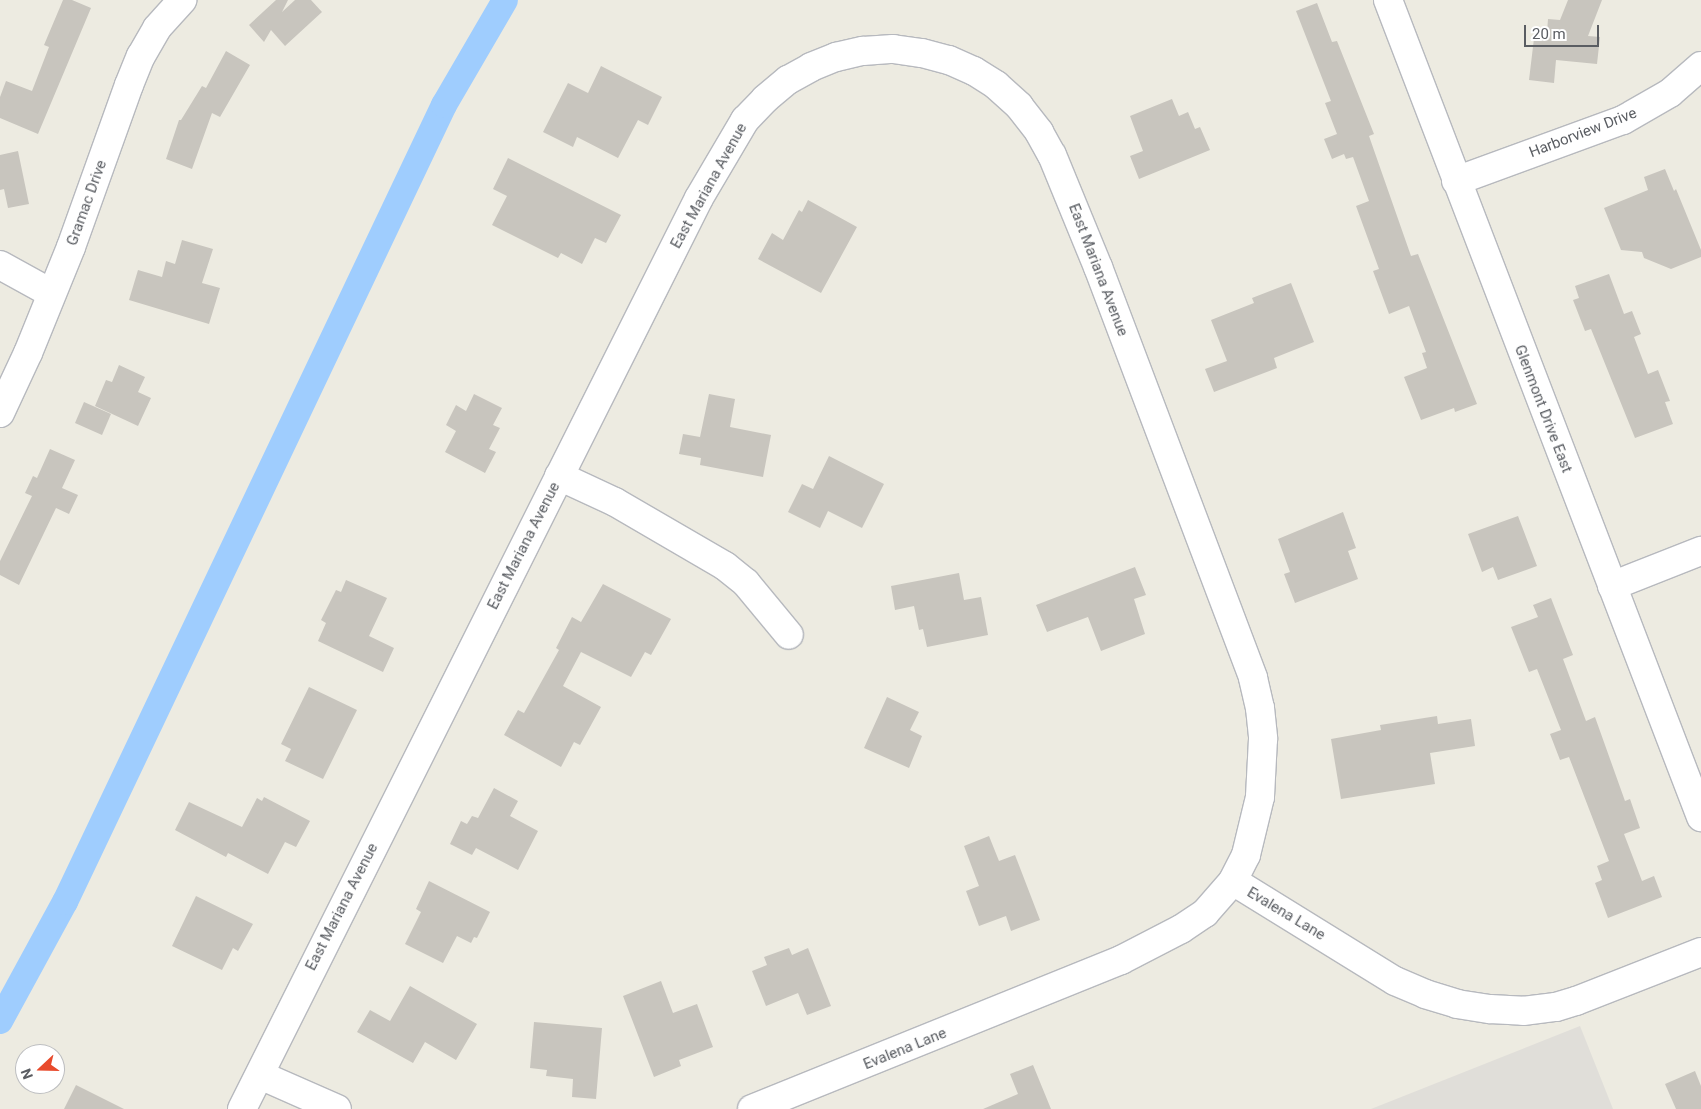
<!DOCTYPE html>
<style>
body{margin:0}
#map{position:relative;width:1701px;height:1109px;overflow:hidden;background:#edebe1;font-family:Roboto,sans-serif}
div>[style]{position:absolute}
.industrial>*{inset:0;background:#e0ded9}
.canal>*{height:26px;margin:-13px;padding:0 13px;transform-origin:13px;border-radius:13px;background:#9fcdfe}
.building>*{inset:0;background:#c8c5be}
.roads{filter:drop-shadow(1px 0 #b7b9be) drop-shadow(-1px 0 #b7b9be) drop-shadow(0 1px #b7b9be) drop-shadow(0 -1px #b7b9be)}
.street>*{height:28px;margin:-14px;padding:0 14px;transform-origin:14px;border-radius:14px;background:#fff}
span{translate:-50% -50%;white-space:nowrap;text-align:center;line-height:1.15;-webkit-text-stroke:4px #fff;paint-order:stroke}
.street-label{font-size:15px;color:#5a5d62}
.north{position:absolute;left:15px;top:1044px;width:50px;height:50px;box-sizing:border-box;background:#fff;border:1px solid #bdbec0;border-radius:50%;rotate:249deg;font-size:14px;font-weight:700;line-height:20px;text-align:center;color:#5a5d62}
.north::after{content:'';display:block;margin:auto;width:18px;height:22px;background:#e84a2c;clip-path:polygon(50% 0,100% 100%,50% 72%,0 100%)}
.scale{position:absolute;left:1524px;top:25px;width:75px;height:22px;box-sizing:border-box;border:2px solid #5a5d62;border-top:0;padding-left:6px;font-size:15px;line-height:18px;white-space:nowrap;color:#5a5d62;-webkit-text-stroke:4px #fff;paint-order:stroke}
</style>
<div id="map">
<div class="industrial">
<div style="clip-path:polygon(1580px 1026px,1613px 1109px,1371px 1109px)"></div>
</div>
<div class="canal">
<div style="left:0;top:1021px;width:136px;rotate:-61.4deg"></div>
<div style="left:65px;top:902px;width:883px;rotate:-64.57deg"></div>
<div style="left:444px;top:105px;width:121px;rotate:-59.8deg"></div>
</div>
<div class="building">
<div style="clip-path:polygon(63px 0,72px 0,91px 8px,38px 134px,0 118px,0 97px,6px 81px,32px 91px,49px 47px,44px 45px)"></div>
<div style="clip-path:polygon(276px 0,288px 0,282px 12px,295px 0,311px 0,322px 12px,285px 46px,271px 30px,264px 42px,249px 25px)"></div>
<div style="clip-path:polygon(1568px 0,1602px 0,1588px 36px,1600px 37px,1597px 64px,1556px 60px,1554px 83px,1529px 80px,1535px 30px,1547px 32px,1548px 19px,1560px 20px)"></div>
<div style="clip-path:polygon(1317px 3px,1332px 42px,1337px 41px,1374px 134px,1369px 136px,1411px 256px,1418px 254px,1477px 404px,1455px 412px,1454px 408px,1421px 420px,1404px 377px,1427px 368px,1422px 353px,1426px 352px,1409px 306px,1389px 314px,1373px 271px,1379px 269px,1356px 206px,1369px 201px,1353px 157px,1346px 159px,1344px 154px,1332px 159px,1324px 139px,1337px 134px,1325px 103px,1331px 101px,1296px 11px)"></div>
<div style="clip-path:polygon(226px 51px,250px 65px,220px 117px,212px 113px,192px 169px,166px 159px,179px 120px,181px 120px,202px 86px,206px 88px)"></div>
<div style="clip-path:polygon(601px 66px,662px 97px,648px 125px,638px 120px,618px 158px,577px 137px,573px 147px,543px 132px,568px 83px,588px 93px)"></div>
<div style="clip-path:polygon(1172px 99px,1179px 116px,1188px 112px,1195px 129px,1200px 127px,1210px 150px,1139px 179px,1130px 156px,1143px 151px,1130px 116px)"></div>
<div style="clip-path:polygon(18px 151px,29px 204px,8px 208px,4px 189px,0 190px,0 155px)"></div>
<div style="clip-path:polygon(508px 158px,621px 215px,606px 243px,595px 238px,582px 264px,561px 253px,558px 258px,492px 225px,507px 196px,493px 189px)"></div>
<div style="clip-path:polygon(1665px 169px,1674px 191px,1676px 189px,1701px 250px,1701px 257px,1671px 269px,1644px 258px,1642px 252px,1621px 250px,1604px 208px,1648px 190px,1644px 177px)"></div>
<div style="clip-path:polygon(808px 200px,857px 227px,821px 293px,758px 259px,772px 233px,783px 240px,799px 210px,802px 212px)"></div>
<div style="clip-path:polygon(182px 240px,213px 249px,202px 283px,220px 288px,209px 324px,129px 300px,138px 270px,162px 277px,166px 261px,175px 264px)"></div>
<div style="clip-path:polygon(1609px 274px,1624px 314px,1632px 311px,1641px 334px,1634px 337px,1648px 374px,1658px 370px,1670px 401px,1665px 402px,1673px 424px,1635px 438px,1591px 329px,1585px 331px,1573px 300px,1579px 298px,1575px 286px)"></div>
<div style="clip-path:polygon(1291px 283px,1314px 342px,1274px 358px,1277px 368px,1214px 392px,1205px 369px,1227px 361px,1211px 320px,1254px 303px,1252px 298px)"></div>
<div style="clip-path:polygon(119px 365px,145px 377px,138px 392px,151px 398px,138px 426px,95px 406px,106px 380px,112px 382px)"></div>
<div style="clip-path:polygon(474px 394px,502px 408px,493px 425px,500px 428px,489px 449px,496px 452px,485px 473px,445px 452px,456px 431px,446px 425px,456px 405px,466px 411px)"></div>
<div style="clip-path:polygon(709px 394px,735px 399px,730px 427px,771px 435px,763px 477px,700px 465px,701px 458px,679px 454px,683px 434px,700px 437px)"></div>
<div style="clip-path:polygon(84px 402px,111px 414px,102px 435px,75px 423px)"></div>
<div style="clip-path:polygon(50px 449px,75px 460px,62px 488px,78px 495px,69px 514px,56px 508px,19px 585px,0 575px,0 561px,32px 496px,25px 493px,33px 476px,37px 478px)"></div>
<div style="clip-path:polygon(829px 456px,884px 484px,862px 528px,828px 511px,820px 528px,788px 512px,802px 484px,813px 489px)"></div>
<div style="clip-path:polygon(1343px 512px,1356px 548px,1348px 551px,1358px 579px,1295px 603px,1284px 574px,1290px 572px,1278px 539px)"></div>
<div style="clip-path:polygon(1518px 516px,1537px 566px,1498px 580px,1493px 567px,1482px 572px,1468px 534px)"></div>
<div style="clip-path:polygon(1135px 567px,1146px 595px,1134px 599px,1145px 634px,1101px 651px,1088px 617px,1047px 632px,1036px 605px)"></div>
<div style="clip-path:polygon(959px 573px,964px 600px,981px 597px,988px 635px,927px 647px,923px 629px,919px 630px,914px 606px,895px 610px,891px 586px)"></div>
<div style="clip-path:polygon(346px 580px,387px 598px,369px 636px,394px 648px,383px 672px,318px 641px,326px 623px,321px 620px,336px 590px,341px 592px)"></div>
<div style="clip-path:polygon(603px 584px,671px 619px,651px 655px,645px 652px,631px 677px,581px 652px,563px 686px,601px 707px,580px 745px,574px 742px,561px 767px,504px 735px,518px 710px,524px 713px,559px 650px,556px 648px,572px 617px,581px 622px)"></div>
<div style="clip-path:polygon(1551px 598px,1573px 655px,1563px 659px,1586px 721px,1595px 717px,1625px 801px,1630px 799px,1640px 828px,1624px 834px,1642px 881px,1654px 876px,1662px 897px,1608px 918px,1595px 883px,1602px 880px,1597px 866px,1609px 861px,1569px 757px,1560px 760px,1550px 734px,1561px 730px,1537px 669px,1529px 672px,1511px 627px,1538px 617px,1533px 605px)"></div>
<div style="clip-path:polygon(309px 687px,357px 710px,323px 779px,285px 761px,291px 749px,281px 744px)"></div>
<div style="clip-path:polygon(887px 697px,919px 712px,910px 730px,922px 736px,909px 768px,864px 748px)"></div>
<div style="clip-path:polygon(1437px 716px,1438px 724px,1471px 719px,1475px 746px,1430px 753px,1435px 784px,1341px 799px,1331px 739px,1381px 730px,1380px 725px)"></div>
<div style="clip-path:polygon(494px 788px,518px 801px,510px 816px,538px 831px,518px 870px,476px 848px,472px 855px,450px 844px,461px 821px,467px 824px,472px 816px,478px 818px)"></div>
<div style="clip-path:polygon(264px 797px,310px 821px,296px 847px,285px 842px,268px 874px,228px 853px,226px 857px,175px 830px,189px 802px,242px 827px,257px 798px,262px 801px)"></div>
<div style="clip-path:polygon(989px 836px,999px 861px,1015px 855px,1040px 920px,1011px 931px,1006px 916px,979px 926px,966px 891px,979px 886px,964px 846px)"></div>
<div style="clip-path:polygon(429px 881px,490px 912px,477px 938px,474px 937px,471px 943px,457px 936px,443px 963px,405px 944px,421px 912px,416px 909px)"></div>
<div style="clip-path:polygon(196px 896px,253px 924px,238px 951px,233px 948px,222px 970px,172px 946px)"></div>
<div style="clip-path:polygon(789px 948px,792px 955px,808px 948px,831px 1006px,807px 1015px,798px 993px,766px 1006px,752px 971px,767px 965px,764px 957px)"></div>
<div style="clip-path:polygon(661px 981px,673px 1013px,697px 1004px,713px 1047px,679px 1060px,681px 1066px,654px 1077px,623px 996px)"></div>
<div style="clip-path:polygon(410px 986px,477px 1024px,456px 1060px,425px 1042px,413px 1063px,357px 1032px,370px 1010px,390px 1021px)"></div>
<div style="clip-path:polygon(534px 1022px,602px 1028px,596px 1099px,572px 1097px,573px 1079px,546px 1076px,547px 1070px,530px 1068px)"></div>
<div style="clip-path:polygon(1033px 1065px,1051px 1109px,983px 1109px,1018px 1094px,1010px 1074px)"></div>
<div style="clip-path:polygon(1695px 1071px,1701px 1086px,1701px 1109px,1676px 1109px,1665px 1084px)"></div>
<div style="clip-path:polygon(76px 1085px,124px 1109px,64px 1109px)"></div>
</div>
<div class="roads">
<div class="street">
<div style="left:1388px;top:0;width:875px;rotate:69.04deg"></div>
<div style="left:1456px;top:181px;width:178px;rotate:-20.1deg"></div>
<div style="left:1623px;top:120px;width:54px;rotate:-29.9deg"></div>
<div style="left:1670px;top:93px;width:41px;rotate:-41.1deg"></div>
<div style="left:0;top:265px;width:58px;rotate:28.8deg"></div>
<div style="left:0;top:413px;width:66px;rotate:-65deg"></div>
<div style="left:28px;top:353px;width:114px;rotate:-67.9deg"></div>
<div style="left:71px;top:247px;width:172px;rotate:-70.3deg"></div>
<div style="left:129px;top:85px;width:31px;rotate:-68deg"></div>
<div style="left:141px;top:56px;width:32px;rotate:-60deg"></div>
<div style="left:157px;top:28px;width:38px;rotate:-48deg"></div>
<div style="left:559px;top:476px;width:62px;rotate:24.9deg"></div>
<div style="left:615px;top:502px;width:127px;rotate:30.2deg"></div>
<div style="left:725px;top:566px;width:27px;rotate:39deg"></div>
<div style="left:746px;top:583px;width:67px;rotate:50.4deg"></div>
<div style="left:1612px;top:586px;width:96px;rotate:-21.5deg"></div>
<div style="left:1233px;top:881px;width:190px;rotate:31.7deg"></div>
<div style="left:1395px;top:981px;width:33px;rotate:23deg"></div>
<div style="left:1425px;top:994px;width:34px;rotate:17deg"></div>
<div style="left:1457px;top:1004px;width:33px;rotate:9deg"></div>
<div style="left:1490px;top:1009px;width:33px;rotate:3deg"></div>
<div style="left:1523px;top:1011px;width:33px;rotate:-7deg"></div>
<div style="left:1556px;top:1007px;width:21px;rotate:-17deg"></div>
<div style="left:1576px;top:1001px;width:134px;rotate:-21.4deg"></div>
<div style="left:260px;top:1075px;width:84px;rotate:23.8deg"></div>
<div style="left:242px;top:1109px;width:1019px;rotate:-63.36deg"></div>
<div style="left:699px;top:198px;width:91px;rotate:-59.5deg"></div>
<div style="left:745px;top:120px;width:29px;rotate:-46deg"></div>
<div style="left:765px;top:99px;width:30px;rotate:-40deg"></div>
<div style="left:788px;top:80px;width:26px;rotate:-29deg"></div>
<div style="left:811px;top:67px;width:27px;rotate:-22deg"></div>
<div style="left:836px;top:57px;width:28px;rotate:-13deg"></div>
<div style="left:863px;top:51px;width:30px;rotate:-4deg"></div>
<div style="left:893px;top:49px;width:29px;rotate:8deg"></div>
<div style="left:922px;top:53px;width:28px;rotate:15deg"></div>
<div style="left:949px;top:60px;width:27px;rotate:24deg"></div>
<div style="left:974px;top:71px;width:26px;rotate:32deg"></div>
<div style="left:996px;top:85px;width:31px;rotate:42deg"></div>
<div style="left:1019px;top:106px;width:33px;rotate:52deg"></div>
<div style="left:1039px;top:132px;width:26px;rotate:61deg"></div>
<div style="left:1052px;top:155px;width:121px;rotate:67.7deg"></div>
<div style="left:1098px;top:267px;width:439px;rotate:69.3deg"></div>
<div style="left:1253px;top:678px;width:31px;rotate:77deg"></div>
<div style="left:1260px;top:708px;width:31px;rotate:84deg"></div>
<div style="left:1263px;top:739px;width:58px;rotate:93deg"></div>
<div style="left:1260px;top:797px;width:60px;rotate:103.6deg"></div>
<div style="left:1246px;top:855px;width:29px;rotate:117deg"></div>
<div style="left:1233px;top:881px;width:43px;rotate:131.2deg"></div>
<div style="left:1205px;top:913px;width:29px;rotate:146deg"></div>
<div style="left:1181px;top:929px;width:68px;rotate:152.7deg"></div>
<div style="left:1121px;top:960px;width:398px;rotate:158deg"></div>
</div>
</div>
<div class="street-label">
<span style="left:1583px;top:133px;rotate:-21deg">Harborview Drive</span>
<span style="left:709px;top:186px;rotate:-61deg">East Mariana Avenue</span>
<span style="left:87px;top:203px;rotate:-70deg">Gramac Drive</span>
<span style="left:1098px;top:270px;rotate:69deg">East Mariana Avenue</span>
<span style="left:1543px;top:409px;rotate:69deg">Glenmont Drive East</span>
<span style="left:524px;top:546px;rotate:-63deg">East Mariana Avenue</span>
<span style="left:342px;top:907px;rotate:-63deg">East Mariana Avenue</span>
<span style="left:1286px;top:914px;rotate:31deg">Evalena Lane</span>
<span style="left:905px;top:1049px;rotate:-22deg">Evalena Lane</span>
</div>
<div class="north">N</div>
<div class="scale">20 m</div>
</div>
